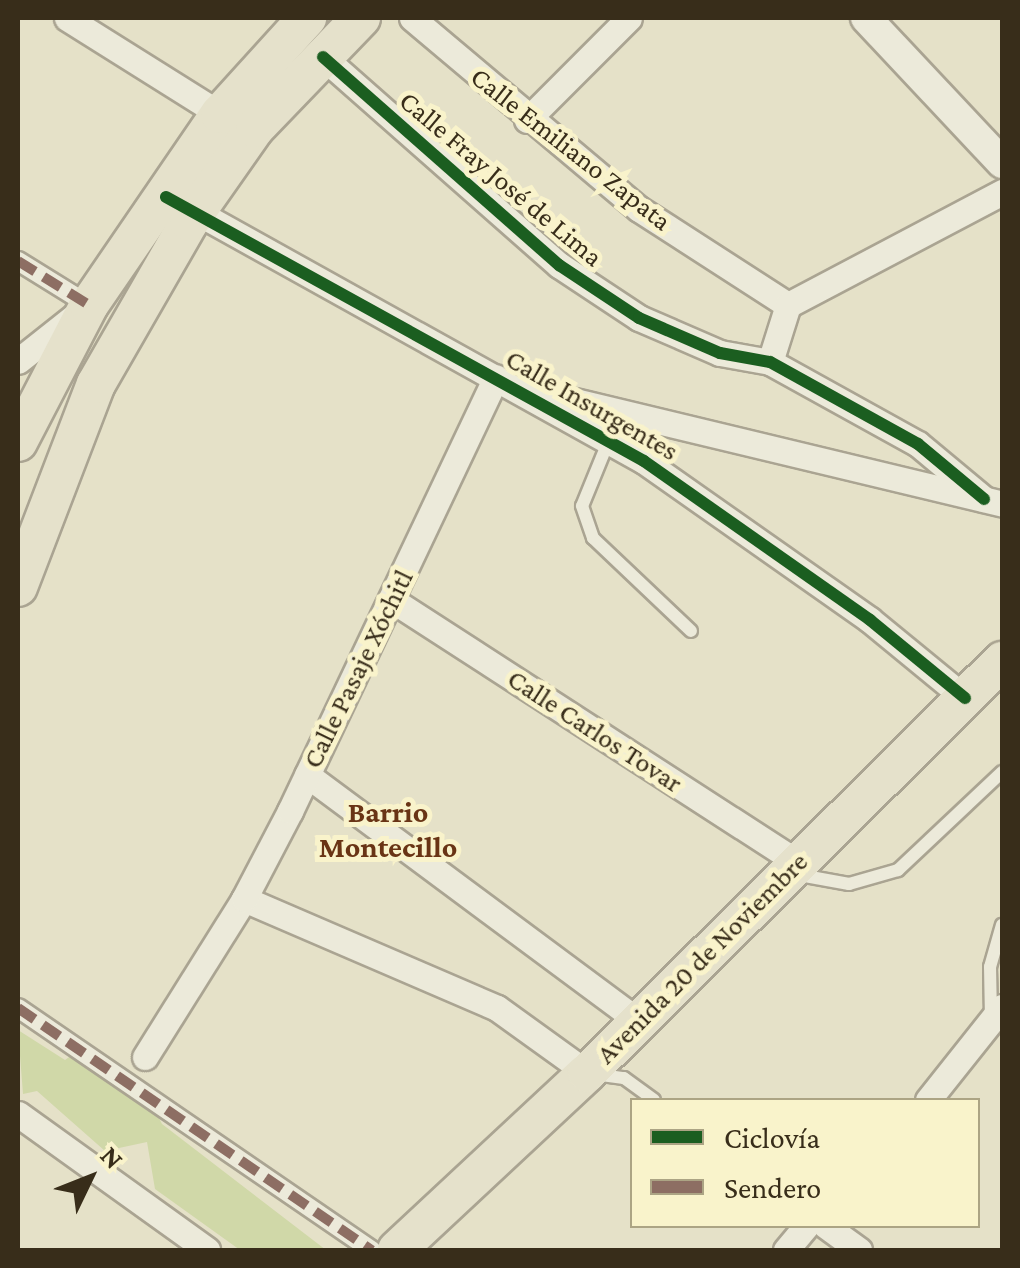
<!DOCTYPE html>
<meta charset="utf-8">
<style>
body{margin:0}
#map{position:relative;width:1020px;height:1268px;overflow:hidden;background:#e5e1c8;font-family:"Crimson Pro",serif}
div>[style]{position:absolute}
.green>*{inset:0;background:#d0d8a8}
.roads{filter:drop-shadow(2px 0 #aaa492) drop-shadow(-2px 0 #aaa492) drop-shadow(0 2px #aaa492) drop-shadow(0 -2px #aaa492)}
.service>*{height:12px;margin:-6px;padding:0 6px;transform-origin:6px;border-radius:6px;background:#eceada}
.pedestrian>*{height:18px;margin:-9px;padding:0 9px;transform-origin:9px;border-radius:9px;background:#eceada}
.minor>*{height:25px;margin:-12.5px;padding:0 12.5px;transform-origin:12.5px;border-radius:12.5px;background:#eceada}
.tertiary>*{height:30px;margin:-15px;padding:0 15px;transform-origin:15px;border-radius:15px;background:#eceada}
.primary>*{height:38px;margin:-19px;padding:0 19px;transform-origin:19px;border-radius:19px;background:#e5e1cb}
.quiet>*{height:10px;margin-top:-5px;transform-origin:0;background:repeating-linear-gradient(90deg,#8d6e63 0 20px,transparent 0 30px)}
.cycleway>*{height:12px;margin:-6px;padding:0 6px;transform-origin:6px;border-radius:6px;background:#1b5e20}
span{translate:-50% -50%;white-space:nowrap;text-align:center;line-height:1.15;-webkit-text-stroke:10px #f9f3cb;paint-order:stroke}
.street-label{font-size:28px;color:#382d1a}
.neighbourhood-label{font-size:30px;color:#693415;font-weight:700}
.frame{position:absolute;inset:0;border:20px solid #382d1a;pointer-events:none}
.legend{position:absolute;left:630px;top:1098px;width:350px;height:130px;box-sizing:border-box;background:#f9f3cb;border:2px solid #aca484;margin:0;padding:12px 18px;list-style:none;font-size:30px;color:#382d1a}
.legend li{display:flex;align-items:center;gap:20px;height:50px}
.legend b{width:50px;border:2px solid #aca484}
.north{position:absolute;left:40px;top:1128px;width:100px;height:100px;-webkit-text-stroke:8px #f9f3cb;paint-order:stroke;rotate:47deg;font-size:28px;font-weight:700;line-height:40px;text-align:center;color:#382d1a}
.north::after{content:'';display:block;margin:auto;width:35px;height:45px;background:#382d1a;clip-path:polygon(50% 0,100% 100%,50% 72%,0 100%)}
</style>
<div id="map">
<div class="green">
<div style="clip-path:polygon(18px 1030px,65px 1060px,72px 1055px,155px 1110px,162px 1124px,326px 1250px,240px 1250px,155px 1189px,147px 1142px,105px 1151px,37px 1091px,23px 1094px)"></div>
</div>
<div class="roads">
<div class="service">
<div style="left:609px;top:440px;width:71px;rotate:112.2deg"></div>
<div style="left:582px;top:506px;width:34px;rotate:71deg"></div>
<div style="left:593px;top:538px;width:135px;rotate:43.5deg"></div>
<div style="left:794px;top:874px;width:56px;rotate:10.3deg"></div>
<div style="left:849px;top:884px;width:51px;rotate:-15.9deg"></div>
<div style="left:898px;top:870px;width:143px;rotate:-43.3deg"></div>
<div style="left:991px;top:1018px;width:51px;rotate:-91.1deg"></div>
<div style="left:990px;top:967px;width:44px;rotate:-74.1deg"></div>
<div style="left:594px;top:1074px;width:30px;rotate:8deg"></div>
<div style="left:624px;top:1078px;width:37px;rotate:36deg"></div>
</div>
<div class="pedestrian">
<div style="left:18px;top:261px;width:84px;rotate:31.8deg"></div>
<div style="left:18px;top:1008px;width:429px;rotate:34.4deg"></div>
</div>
<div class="minor">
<div style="left:67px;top:18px;width:181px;rotate:32.1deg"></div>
<div style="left:412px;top:18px;width:297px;rotate:40.1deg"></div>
<div style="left:639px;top:209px;width:177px;rotate:32.8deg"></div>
<div style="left:323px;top:57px;width:315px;rotate:41.4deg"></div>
<div style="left:559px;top:265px;width:96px;rotate:33.5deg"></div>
<div style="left:639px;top:318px;width:88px;rotate:23.4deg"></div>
<div style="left:720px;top:353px;width:51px;rotate:10.2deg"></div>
<div style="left:770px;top:362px;width:169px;rotate:29deg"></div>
<div style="left:918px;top:444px;width:86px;rotate:39.8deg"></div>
<div style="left:527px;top:120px;width:144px;rotate:-45deg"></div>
<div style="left:184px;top:205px;width:526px;rotate:29.1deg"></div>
<div style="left:644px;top:461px;width:276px;rotate:35.1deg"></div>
<div style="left:870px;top:620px;width:123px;rotate:39.4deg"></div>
<div style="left:18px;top:361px;width:80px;rotate:-38.4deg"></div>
<div style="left:770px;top:362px;width:60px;rotate:-72.5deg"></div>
<div style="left:788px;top:305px;width:242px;rotate:-27.8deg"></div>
<div style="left:537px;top:392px;width:478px;rotate:13.5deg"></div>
<div style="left:392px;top:600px;width:482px;rotate:32.9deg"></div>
<div style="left:307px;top:775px;width:411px;rotate:36.6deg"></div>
<div style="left:244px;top:899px;width:275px;rotate:23.3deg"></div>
<div style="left:497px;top:1008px;width:111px;rotate:35.8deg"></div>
<div style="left:145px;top:1057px;width:186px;rotate:-57.9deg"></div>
<div style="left:244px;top:899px;width:99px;rotate:-62.4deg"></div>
<div style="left:290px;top:811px;width:480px;rotate:-64.6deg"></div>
<div style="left:928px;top:1100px;width:119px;rotate:-51.5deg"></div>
<div style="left:18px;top:1114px;width:233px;rotate:35.7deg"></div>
<div style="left:826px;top:1226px;width:41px;rotate:36deg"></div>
<div style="left:786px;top:1250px;width:31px;rotate:-50deg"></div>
</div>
<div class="tertiary">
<div style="left:866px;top:18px;width:199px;rotate:46.8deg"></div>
</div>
<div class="primary">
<div style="left:18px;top:442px;width:154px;rotate:-62.6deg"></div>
<div style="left:89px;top:305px;width:232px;rotate:-55.6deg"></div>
<div style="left:220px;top:114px;width:130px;rotate:-47.8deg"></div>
<div style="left:18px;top:587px;width:217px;rotate:-69deg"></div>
<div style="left:96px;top:384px;width:187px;rotate:-60.1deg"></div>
<div style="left:189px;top:222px;width:115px;rotate:-54.9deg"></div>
<div style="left:255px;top:128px;width:153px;rotate:-46.1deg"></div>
<div style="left:397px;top:1250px;width:260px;rotate:-43deg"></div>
<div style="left:587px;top:1073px;width:585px;rotate:-44.79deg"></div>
</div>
</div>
<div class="quiet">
<div style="left:18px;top:261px;width:84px;rotate:31.8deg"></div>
<div style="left:18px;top:1008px;width:429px;rotate:34.4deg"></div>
</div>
<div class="cycleway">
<div style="left:323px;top:57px;width:315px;rotate:41.4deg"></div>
<div style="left:559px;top:265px;width:96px;rotate:33.5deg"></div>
<div style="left:639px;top:318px;width:88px;rotate:23.4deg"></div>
<div style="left:720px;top:353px;width:51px;rotate:10.2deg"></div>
<div style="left:770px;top:362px;width:169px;rotate:29deg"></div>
<div style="left:918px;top:444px;width:86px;rotate:39.8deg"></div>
<div style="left:166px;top:197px;width:546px;rotate:28.91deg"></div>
<div style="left:644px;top:461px;width:276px;rotate:35.1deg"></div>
<div style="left:870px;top:620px;width:123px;rotate:39.4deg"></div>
</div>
<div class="street-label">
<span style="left:571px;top:149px;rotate:38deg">Calle Emiliano Zapata</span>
<span style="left:501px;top:179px;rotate:40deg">Calle Fray José de Lima</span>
<span style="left:592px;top:405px;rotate:30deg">Calle Insurgentes</span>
<span style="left:358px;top:669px;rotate:-64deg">Calle Pasaje Xóchitl</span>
<span style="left:595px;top:731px;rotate:33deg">Calle Carlos Tovar</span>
<span style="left:702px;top:958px;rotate:-45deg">Avenida 20 de Noviembre</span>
</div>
<div class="neighbourhood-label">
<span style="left:388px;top:829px">Barrio<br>Montecillo</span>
</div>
<div class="frame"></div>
<ul class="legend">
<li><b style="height:12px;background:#1b5e20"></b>Ciclovía</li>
<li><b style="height:12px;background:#8d6e63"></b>Sendero</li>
</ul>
<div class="north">N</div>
</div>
